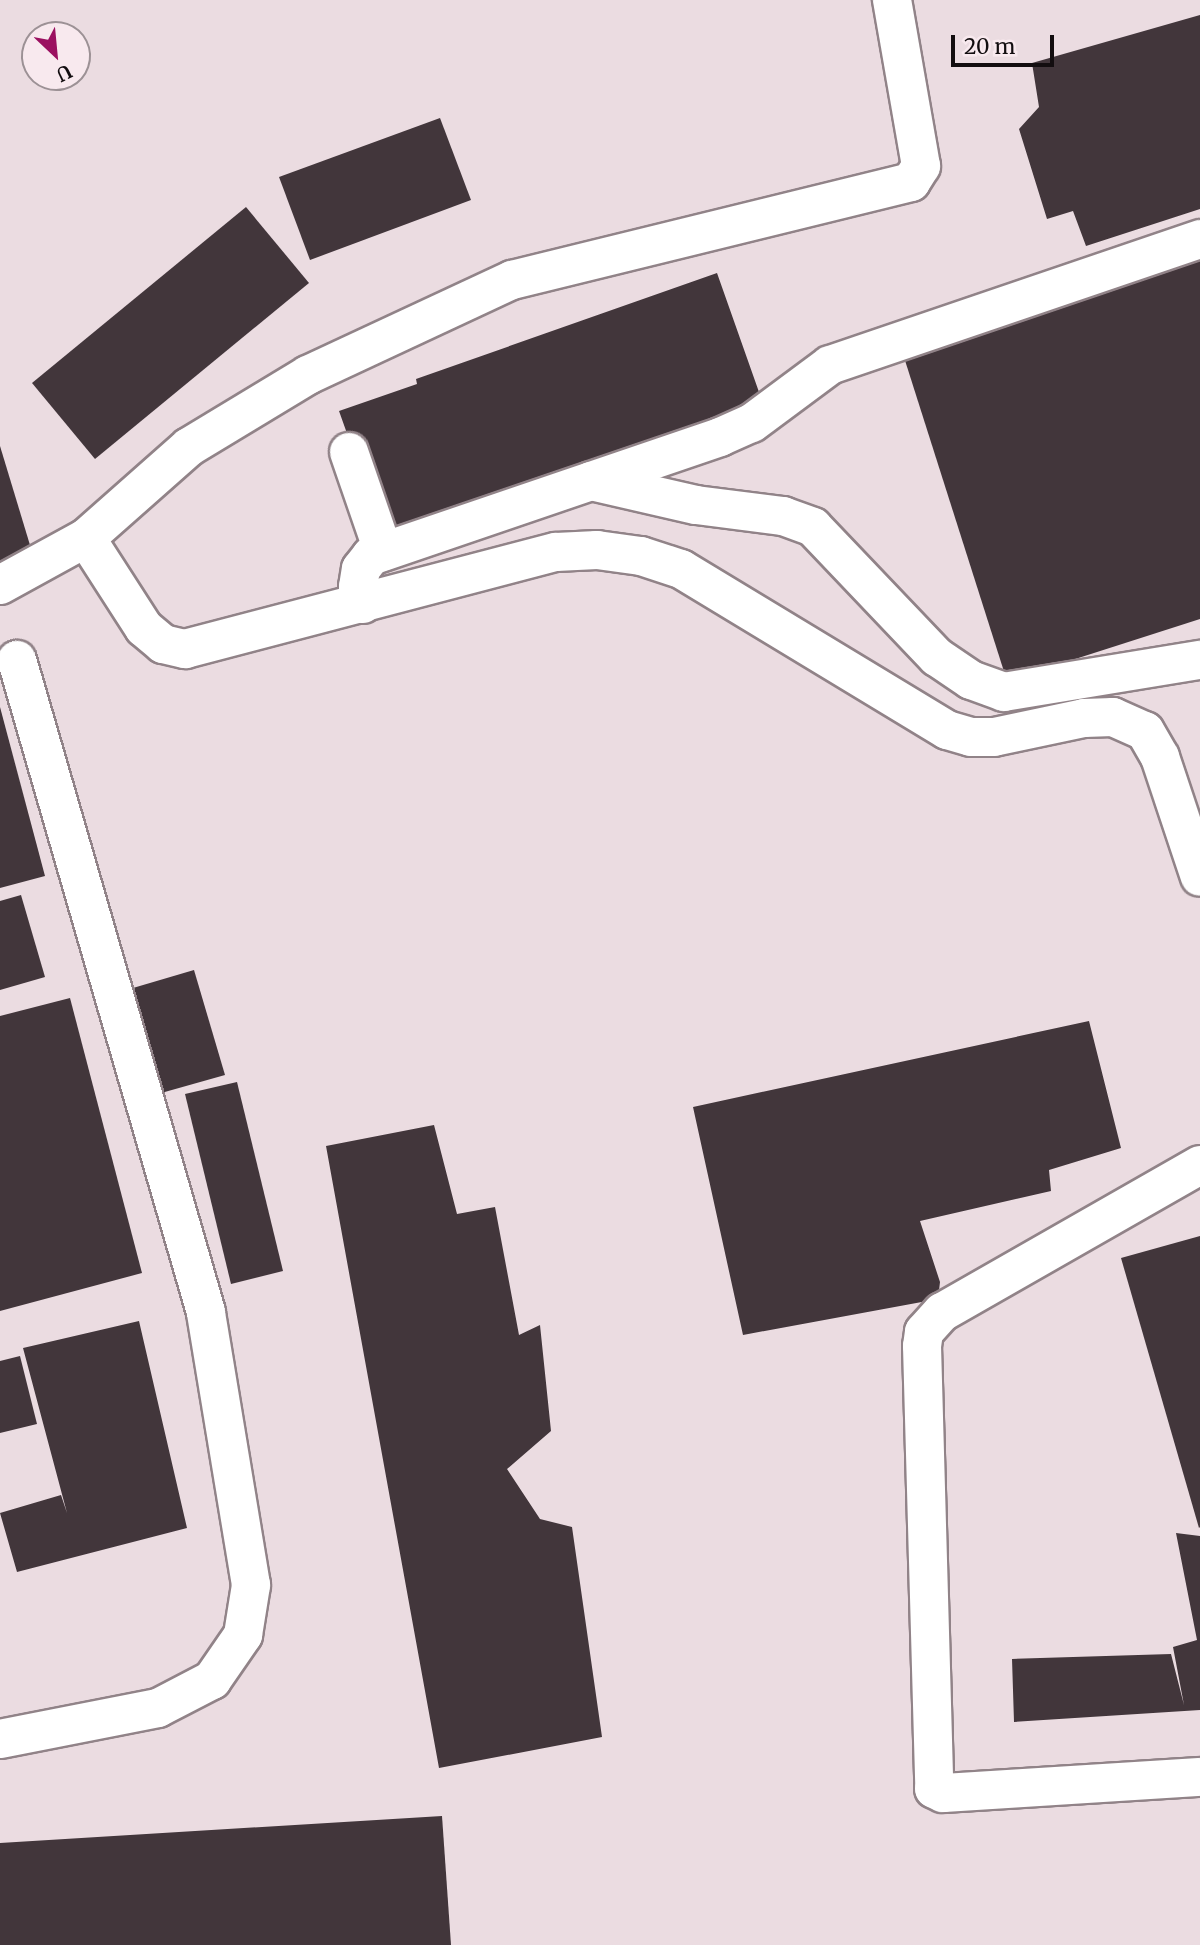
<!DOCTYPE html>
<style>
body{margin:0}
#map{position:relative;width:1200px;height:1945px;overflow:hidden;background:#ebdce1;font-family:Merriweather,serif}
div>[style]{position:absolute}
.building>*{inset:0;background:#42363b}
.roads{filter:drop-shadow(2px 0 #918388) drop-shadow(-2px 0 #918388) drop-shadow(0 2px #918388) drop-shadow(0 -2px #918388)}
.minor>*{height:38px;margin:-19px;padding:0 19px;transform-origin:19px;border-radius:19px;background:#fff}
span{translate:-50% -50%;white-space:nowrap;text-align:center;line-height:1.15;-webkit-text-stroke:7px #f8e9ee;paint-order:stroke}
.north{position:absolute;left:21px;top:21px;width:70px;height:70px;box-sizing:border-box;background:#f8e9ee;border:2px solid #9c9195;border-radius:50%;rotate:154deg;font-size:19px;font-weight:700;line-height:28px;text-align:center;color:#120d0f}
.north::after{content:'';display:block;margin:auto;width:24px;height:32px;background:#9b1060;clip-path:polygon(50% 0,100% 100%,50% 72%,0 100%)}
.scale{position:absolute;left:951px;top:35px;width:103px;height:32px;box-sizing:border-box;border:4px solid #120d0f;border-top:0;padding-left:9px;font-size:21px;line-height:24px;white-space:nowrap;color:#120d0f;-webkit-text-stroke:5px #f8e9ee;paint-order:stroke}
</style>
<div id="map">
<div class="building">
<div style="clip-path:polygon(1200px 15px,1200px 209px,1086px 246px,1073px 211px,1047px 219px,1019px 129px,1039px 107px,1032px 63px)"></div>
<div style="clip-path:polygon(440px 118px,471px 200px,310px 260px,279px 177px)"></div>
<div style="clip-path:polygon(246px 207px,309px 283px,95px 459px,32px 383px)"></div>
<div style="clip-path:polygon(1200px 254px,1200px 619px,1007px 681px,902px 351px)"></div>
<div style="clip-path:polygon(717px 273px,765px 409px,386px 543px,339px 411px,417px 384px,416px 379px)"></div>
<div style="clip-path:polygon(0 446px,33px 555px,0 565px)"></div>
<div style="clip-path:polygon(0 707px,45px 876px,0 888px)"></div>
<div style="clip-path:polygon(21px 895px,45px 977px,0 990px,0 901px)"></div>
<div style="clip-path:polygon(194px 970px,225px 1075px,147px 1097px,116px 993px)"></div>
<div style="clip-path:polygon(70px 998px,142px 1273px,0 1311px,0 1016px)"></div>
<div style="clip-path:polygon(1089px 1021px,1121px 1148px,1049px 1170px,1051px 1191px,920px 1221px,940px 1282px,938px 1299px,743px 1335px,693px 1107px)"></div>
<div style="clip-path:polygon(237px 1082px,283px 1271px,231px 1284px,185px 1094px)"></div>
<div style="clip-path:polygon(434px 1125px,457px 1214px,495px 1207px,519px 1335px,540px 1325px,551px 1431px,507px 1469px,540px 1519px,572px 1527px,602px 1737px,439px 1768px,326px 1146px)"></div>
<div style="clip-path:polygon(1200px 1236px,1200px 1527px,1199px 1528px,1121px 1258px)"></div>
<div style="clip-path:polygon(139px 1321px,187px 1528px,17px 1572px,0 1513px,61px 1495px,67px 1513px,23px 1348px)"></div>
<div style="clip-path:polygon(20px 1356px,37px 1424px,0 1433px,0 1361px)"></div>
<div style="clip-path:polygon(1176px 1533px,1200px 1536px,1200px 1710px,1014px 1722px,1012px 1659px,1171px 1654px,1184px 1705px,1173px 1647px,1197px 1640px)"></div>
<div style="clip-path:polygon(442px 1816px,451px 1945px,0 1945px,0 1843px)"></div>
</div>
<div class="roads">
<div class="minor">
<div style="left:349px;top:452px;width:105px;rotate:71deg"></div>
<div style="left:591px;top:481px;width:108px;rotate:12.9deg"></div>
<div style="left:696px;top:505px;width:88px;rotate:7.2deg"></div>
<div style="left:783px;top:516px;width:32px;rotate:20deg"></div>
<div style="left:813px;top:527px;width:180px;rotate:46.4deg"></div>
<div style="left:937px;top:657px;width:41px;rotate:34.1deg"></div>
<div style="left:971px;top:680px;width:35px;rotate:20deg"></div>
<div style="left:1004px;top:692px;width:199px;rotate:-9.3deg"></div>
<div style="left:86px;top:538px;width:137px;rotate:-41.5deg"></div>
<div style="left:189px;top:447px;width:139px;rotate:-31.2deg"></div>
<div style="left:308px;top:375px;width:225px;rotate:-25deg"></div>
<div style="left:512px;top:280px;width:411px;rotate:-13.8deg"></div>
<div style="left:911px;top:182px;width:19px;rotate:-58deg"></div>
<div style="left:921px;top:166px;width:169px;rotate:-99.9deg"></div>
<div style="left:0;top:585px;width:98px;rotate:-28.7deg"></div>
<div style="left:86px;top:538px;width:107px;rotate:57.2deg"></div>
<div style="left:144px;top:628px;width:25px;rotate:40deg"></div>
<div style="left:163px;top:644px;width:23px;rotate:13deg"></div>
<div style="left:185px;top:649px;width:383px;rotate:-14.7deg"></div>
<div style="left:556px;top:552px;width:41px;rotate:-2.8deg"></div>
<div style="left:597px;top:550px;width:44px;rotate:7.8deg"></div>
<div style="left:641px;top:556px;width:42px;rotate:18deg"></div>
<div style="left:681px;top:569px;width:311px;rotate:31.2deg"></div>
<div style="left:947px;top:730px;width:25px;rotate:16deg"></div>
<div style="left:971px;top:737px;width:23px"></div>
<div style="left:994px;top:737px;width:92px;rotate:-11.9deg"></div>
<div style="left:1084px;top:718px;width:29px;rotate:-2deg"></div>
<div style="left:1113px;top:717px;width:35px;rotate:24deg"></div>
<div style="left:1145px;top:731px;width:30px;rotate:60deg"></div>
<div style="left:1160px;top:757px;width:126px;rotate:71.6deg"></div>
<div style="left:363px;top:604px;width:18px;rotate:-106deg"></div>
<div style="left:358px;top:587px;width:18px;rotate:-81deg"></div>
<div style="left:361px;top:569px;width:16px;rotate:-52deg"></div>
<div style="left:371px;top:556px;width:369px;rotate:-18.8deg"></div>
<div style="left:720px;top:437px;width:35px;rotate:-24deg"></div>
<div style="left:752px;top:423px;width:97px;rotate:-36.6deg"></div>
<div style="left:830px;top:365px;width:391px;rotate:-18.8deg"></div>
<div style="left:1200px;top:1165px;width:297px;rotate:150.3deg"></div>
<div style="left:942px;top:1312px;width:27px;rotate:132deg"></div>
<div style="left:924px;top:1332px;width:14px;rotate:98deg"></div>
<div style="left:922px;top:1346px;width:443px;rotate:88.4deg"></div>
<div style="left:934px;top:1789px;width:10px;rotate:24deg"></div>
<div style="left:943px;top:1793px;width:257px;rotate:-3.6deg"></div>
<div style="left:0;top:1739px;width:161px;rotate:-11.1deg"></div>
<div style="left:158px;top:1708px;width:61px;rotate:-27.4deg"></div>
<div style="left:212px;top:1680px;width:55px;rotate:-55.4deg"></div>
<div style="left:243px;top:1635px;width:51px;rotate:-80.9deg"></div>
<div style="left:251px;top:1585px;width:277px;rotate:-99.4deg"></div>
<div style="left:206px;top:1312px;width:679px;rotate:-106.17deg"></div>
</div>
</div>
<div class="north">U</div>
<div class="scale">20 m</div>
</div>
